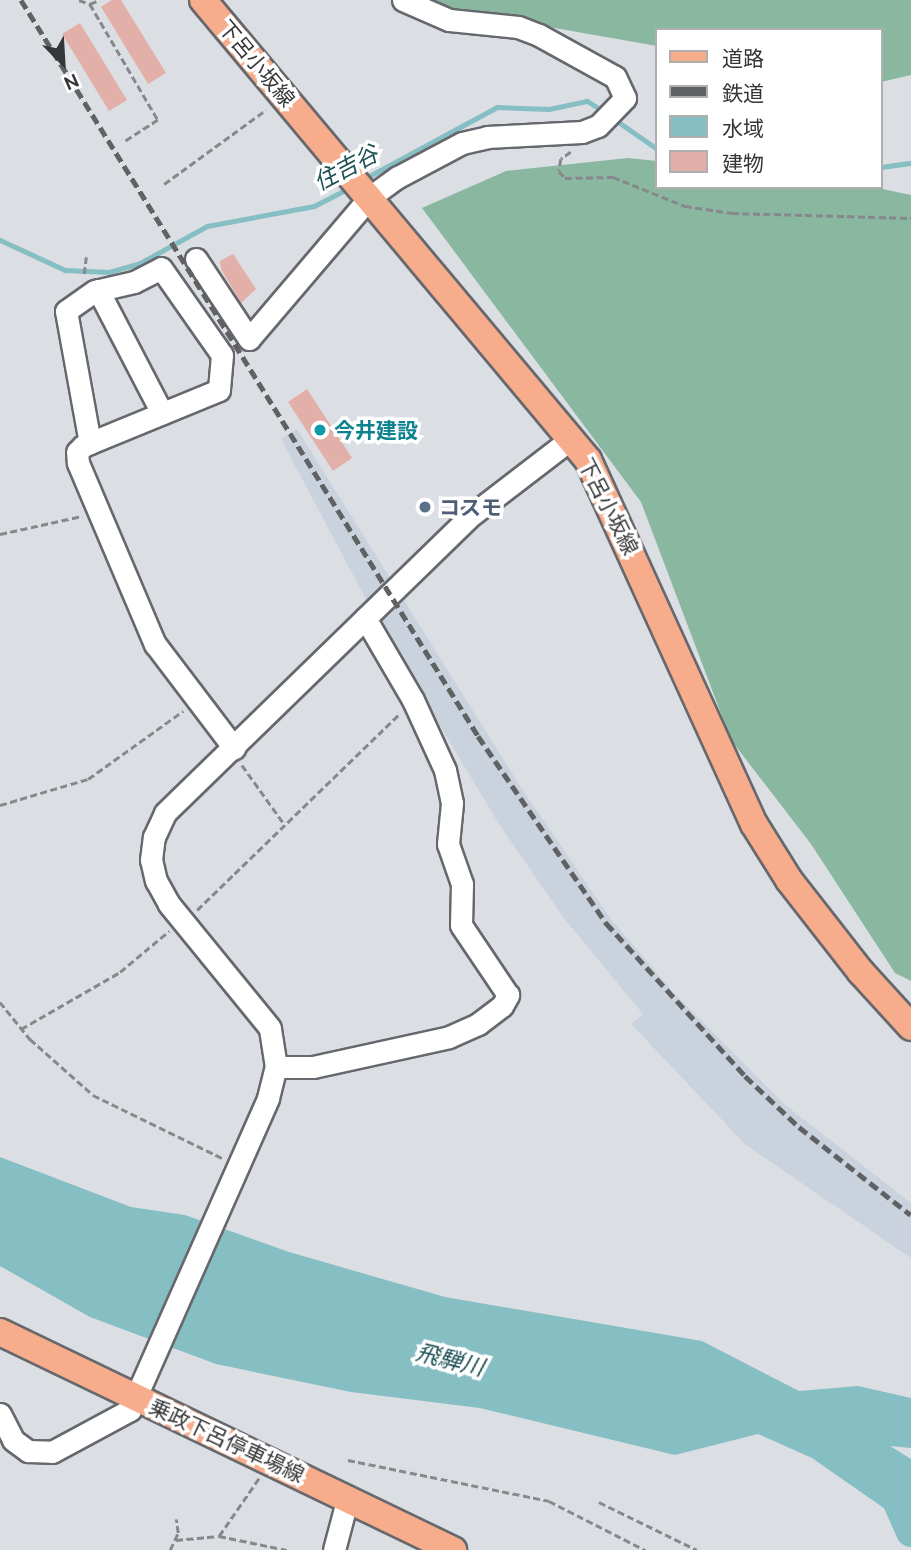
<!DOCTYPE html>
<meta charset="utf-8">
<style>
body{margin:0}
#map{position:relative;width:911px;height:1550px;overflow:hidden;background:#dbdee3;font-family:Ubuntu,"Noto Sans JP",sans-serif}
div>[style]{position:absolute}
.built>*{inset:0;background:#cad2dd}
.forest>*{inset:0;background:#89b7a0}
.water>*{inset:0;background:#85bec3}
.stream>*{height:5px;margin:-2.5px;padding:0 2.5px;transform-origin:2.5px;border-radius:2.5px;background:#85bec3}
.river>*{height:30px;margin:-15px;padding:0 15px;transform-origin:15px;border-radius:15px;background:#85bec3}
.building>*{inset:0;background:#e2b0a8}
.path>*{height:2.5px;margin-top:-1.25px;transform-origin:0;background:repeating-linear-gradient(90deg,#86888c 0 7px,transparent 0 10.5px)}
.roads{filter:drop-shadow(2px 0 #66686d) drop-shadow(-2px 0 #66686d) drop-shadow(0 2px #66686d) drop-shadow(0 -2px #66686d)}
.minor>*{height:21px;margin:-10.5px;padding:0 10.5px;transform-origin:10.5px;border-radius:10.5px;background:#fff}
.major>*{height:26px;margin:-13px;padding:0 13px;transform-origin:13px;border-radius:13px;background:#f7ad8b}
.rail>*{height:5px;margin-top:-2.5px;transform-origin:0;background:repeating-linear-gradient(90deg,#5f6163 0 10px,transparent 0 15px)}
.dots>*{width:19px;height:19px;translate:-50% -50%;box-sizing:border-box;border:4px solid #fff;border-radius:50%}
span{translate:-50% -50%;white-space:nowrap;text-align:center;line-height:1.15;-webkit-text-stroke:7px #fff;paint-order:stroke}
.street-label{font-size:21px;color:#353638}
.culture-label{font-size:21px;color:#0d838f;font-weight:700}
.left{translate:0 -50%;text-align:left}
.service-label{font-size:21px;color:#4e5e75;font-weight:700}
.water-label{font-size:23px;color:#1d5054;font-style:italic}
.legend{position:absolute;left:655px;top:28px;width:228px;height:161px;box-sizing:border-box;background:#fff;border:2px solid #aeafaf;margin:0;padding:9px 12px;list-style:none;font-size:21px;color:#353638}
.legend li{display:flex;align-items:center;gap:14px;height:35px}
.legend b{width:35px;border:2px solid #aeafaf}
.north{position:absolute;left:28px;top:28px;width:70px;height:70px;-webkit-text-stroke:5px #fff;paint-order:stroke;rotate:156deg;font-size:19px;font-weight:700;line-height:28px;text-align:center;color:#353638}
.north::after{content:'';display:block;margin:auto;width:24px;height:32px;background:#353638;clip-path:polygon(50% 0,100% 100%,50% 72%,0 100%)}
</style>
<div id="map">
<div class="built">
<div style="clip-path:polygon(297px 429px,520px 786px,610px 918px,674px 993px,784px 1104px,911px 1203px,911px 1258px,746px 1145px,631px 1024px,643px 1014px,563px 917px,499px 824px,378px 622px,281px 439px)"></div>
</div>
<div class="forest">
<div style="clip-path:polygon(425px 0,911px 0,911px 75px,881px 82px,881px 30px,657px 30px,657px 46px,431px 6px)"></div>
<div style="clip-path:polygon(628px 158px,657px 161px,657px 187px,873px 187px,911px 195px,911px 981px,895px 973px,811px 844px,731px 740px,641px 502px,422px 208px,506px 171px)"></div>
</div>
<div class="water">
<div style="clip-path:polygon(0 1157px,131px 1207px,185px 1215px,289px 1252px,445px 1297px,702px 1341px,799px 1391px,858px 1386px,911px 1398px,911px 1448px,890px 1446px,911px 1459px,911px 1527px,812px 1458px,758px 1434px,675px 1455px,480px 1408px,351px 1392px,216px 1364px,90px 1317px,0 1266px)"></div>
</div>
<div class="stream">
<div style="left:614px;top:119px;width:52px;rotate:34.9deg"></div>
<div style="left:881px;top:167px;width:30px;rotate:-8deg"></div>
<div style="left:362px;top:180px;width:153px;rotate:-28.4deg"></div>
<div style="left:497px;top:107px;width:52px;rotate:2.2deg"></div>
<div style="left:549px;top:109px;width:39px;rotate:-12deg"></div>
<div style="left:587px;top:101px;width:22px;rotate:32deg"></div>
<div style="left:0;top:240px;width:72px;rotate:24.8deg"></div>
<div style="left:65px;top:270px;width:44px;rotate:2.6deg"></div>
<div style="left:109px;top:272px;width:32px;rotate:-16deg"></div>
<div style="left:140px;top:263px;width:77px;rotate:-28.9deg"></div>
<div style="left:207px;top:226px;width:109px;rotate:-10.6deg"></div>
<div style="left:314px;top:206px;width:42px;rotate:-27.2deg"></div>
</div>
<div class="river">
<div style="left:892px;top:1489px;width:47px;rotate:66.2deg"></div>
</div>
<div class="building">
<div style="clip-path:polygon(112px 0,121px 0,166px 73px,148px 84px,101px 7px)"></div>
<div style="clip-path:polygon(80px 23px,127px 100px,109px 111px,62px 34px)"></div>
<div style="clip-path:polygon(233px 254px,256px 289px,241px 303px,221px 269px,220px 261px)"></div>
<div style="clip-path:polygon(307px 389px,352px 458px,333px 471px,288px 402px)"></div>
</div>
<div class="path">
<div style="left:79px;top:0;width:12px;rotate:20deg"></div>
<div style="left:90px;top:4px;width:10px;rotate:-24deg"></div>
<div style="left:90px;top:4px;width:134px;rotate:59.6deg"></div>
<div style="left:158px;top:120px;width:40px;rotate:147.1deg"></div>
<div style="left:571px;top:152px;width:12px;rotate:145deg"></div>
<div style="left:561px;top:159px;width:12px;rotate:99deg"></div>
<div style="left:559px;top:171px;width:9px;rotate:49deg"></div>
<div style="left:565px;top:178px;width:48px;rotate:-1.2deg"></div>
<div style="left:613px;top:177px;width:78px;rotate:21.9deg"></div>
<div style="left:685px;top:206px;width:48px;rotate:8.5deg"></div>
<div style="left:732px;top:213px;width:179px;rotate:1.6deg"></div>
<div style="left:164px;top:184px;width:126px;rotate:-36deg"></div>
<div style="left:84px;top:274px;width:17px;rotate:-83deg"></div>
<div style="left:0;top:534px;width:84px;rotate:-12.4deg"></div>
<div style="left:242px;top:765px;width:74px;rotate:54.4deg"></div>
<div style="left:0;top:805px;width:92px;rotate:-16.5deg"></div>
<div style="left:88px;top:779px;width:117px;rotate:-35.6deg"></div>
<div style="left:197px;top:910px;width:280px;rotate:-44.1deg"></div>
<div style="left:0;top:1002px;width:48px;rotate:51deg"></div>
<div style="left:30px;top:1039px;width:84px;rotate:41.6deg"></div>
<div style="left:93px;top:1095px;width:144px;rotate:26deg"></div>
<div style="left:21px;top:1029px;width:114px;rotate:-29.9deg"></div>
<div style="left:120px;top:972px;width:64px;rotate:-39.9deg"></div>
<div style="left:348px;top:1460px;width:205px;rotate:11.5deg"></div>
<div style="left:549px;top:1501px;width:108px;rotate:27deg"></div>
<div style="left:599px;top:1502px;width:109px;rotate:26.1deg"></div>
<div style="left:219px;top:1536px;width:70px;rotate:-55.4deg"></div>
<div style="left:176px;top:1540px;width:43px;rotate:-5.3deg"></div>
<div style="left:219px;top:1536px;width:69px;rotate:11.6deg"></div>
<div style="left:170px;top:1550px;width:19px;rotate:-65deg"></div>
<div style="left:178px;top:1533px;width:14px;rotate:-98deg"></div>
</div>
<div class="roads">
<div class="minor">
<div style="left:196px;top:259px;width:96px;rotate:56.5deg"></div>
<div style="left:249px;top:339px;width:187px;rotate:-49.6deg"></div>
<div style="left:370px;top:197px;width:34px;rotate:-36deg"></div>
<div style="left:398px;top:177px;width:72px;rotate:-28deg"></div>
<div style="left:462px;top:143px;width:26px;rotate:-13deg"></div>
<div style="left:487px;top:137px;width:95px;rotate:-3deg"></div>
<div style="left:582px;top:132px;width:17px;rotate:-21deg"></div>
<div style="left:598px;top:126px;width:39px;rotate:-46deg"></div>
<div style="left:625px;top:98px;width:23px;rotate:-115deg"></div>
<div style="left:615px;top:77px;width:87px;rotate:-151.1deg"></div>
<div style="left:539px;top:35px;width:22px;rotate:-159deg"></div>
<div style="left:518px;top:27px;width:69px;rotate:-174.2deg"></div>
<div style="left:449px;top:20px;width:50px;rotate:-156.5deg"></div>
<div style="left:98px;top:290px;width:139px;rotate:62.5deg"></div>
<div style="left:90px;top:443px;width:134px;rotate:-100.3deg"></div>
<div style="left:66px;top:311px;width:35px;rotate:-35deg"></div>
<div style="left:95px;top:291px;width:40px;rotate:-13deg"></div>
<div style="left:134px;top:282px;width:30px;rotate:-27deg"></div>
<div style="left:161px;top:268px;width:106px;rotate:55deg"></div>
<div style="left:222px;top:355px;width:35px;rotate:95deg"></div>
<div style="left:219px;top:390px;width:139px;rotate:157.7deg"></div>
<div style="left:90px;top:443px;width:8px;rotate:157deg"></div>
<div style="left:83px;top:446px;width:8px;rotate:135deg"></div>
<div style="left:77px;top:452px;width:11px;rotate:85deg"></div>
<div style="left:78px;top:463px;width:197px;rotate:67deg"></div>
<div style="left:155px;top:644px;width:131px;rotate:52.8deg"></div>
<div style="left:276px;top:1067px;width:37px"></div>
<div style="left:313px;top:1067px;width:139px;rotate:-12.4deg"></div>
<div style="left:449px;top:1037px;width:32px;rotate:-24deg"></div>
<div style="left:478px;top:1024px;width:30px;rotate:-37deg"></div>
<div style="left:502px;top:1006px;width:13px;rotate:-61deg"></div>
<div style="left:508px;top:995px;width:84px;rotate:-123.9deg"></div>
<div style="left:461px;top:925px;width:41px;rotate:-88.6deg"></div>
<div style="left:462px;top:884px;width:42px;rotate:-109.3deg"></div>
<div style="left:448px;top:844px;width:41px;rotate:-84.4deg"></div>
<div style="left:452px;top:803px;width:34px;rotate:-102deg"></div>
<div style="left:445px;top:770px;width:77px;rotate:-114.6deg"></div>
<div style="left:413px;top:700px;width:95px;rotate:-120.3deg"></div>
<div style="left:0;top:1414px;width:29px;rotate:63deg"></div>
<div style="left:13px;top:1440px;width:19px;rotate:36deg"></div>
<div style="left:28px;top:1451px;width:24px;rotate:2deg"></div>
<div style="left:52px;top:1452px;width:89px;rotate:-28.3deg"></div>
<div style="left:130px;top:1410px;width:341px;rotate:-66.1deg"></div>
<div style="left:268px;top:1098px;width:32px;rotate:-76deg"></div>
<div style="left:276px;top:1067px;width:39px;rotate:-99deg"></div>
<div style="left:270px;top:1028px;width:160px;rotate:-129.2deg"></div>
<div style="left:169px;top:904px;width:26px;rotate:-119deg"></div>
<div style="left:156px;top:881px;width:22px;rotate:-103deg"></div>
<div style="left:151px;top:860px;width:23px;rotate:-83deg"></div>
<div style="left:154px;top:837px;width:26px;rotate:-65deg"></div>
<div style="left:165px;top:813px;width:429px;rotate:-44.2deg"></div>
<div style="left:473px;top:514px;width:125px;rotate:-37.5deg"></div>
<div style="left:334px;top:1550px;width:55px;rotate:-75.2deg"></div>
</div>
<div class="major">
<div style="left:203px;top:0;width:600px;rotate:50.07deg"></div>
<div style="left:588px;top:460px;width:400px;rotate:65.5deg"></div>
<div style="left:754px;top:824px;width:66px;rotate:58deg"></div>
<div style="left:789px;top:880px;width:117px;rotate:52deg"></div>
<div style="left:861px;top:972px;width:74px;rotate:47.7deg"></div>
<div style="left:0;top:1332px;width:503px;rotate:25.7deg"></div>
</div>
</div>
<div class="rail">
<div style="left:21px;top:0;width:866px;rotate:58.16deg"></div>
<div style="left:478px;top:736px;width:227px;rotate:55.6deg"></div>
<div style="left:606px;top:923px;width:207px;rotate:47.7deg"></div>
<div style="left:745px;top:1076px;width:74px;rotate:43.4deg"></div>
<div style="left:799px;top:1127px;width:142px;rotate:38.2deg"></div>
</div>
<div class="dots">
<div style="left:320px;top:430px;background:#0f9aa8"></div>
<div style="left:425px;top:507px;background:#5c6f8a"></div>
</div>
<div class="street-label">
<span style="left:257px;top:63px;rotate:50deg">下呂小坂線</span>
<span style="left:609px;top:506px;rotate:63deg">下呂小坂線</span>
<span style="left:227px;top:1440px;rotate:25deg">乗政下呂停車場線</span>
</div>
<div class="culture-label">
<span class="left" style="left:334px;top:430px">今井建設</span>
</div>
<div class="service-label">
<span class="left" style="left:439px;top:507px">コスモ</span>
</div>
<div class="water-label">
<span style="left:346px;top:168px;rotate:-28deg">住吉谷</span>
<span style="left:450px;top:1360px;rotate:14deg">飛騨川</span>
</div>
<ul class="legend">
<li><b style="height:9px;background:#f7ad8b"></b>道路</li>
<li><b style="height:9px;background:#5f6163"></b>鉄道</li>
<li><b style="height:19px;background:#85bec3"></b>水域</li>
<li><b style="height:19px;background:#e2b0a8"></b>建物</li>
</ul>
<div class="north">N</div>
</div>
